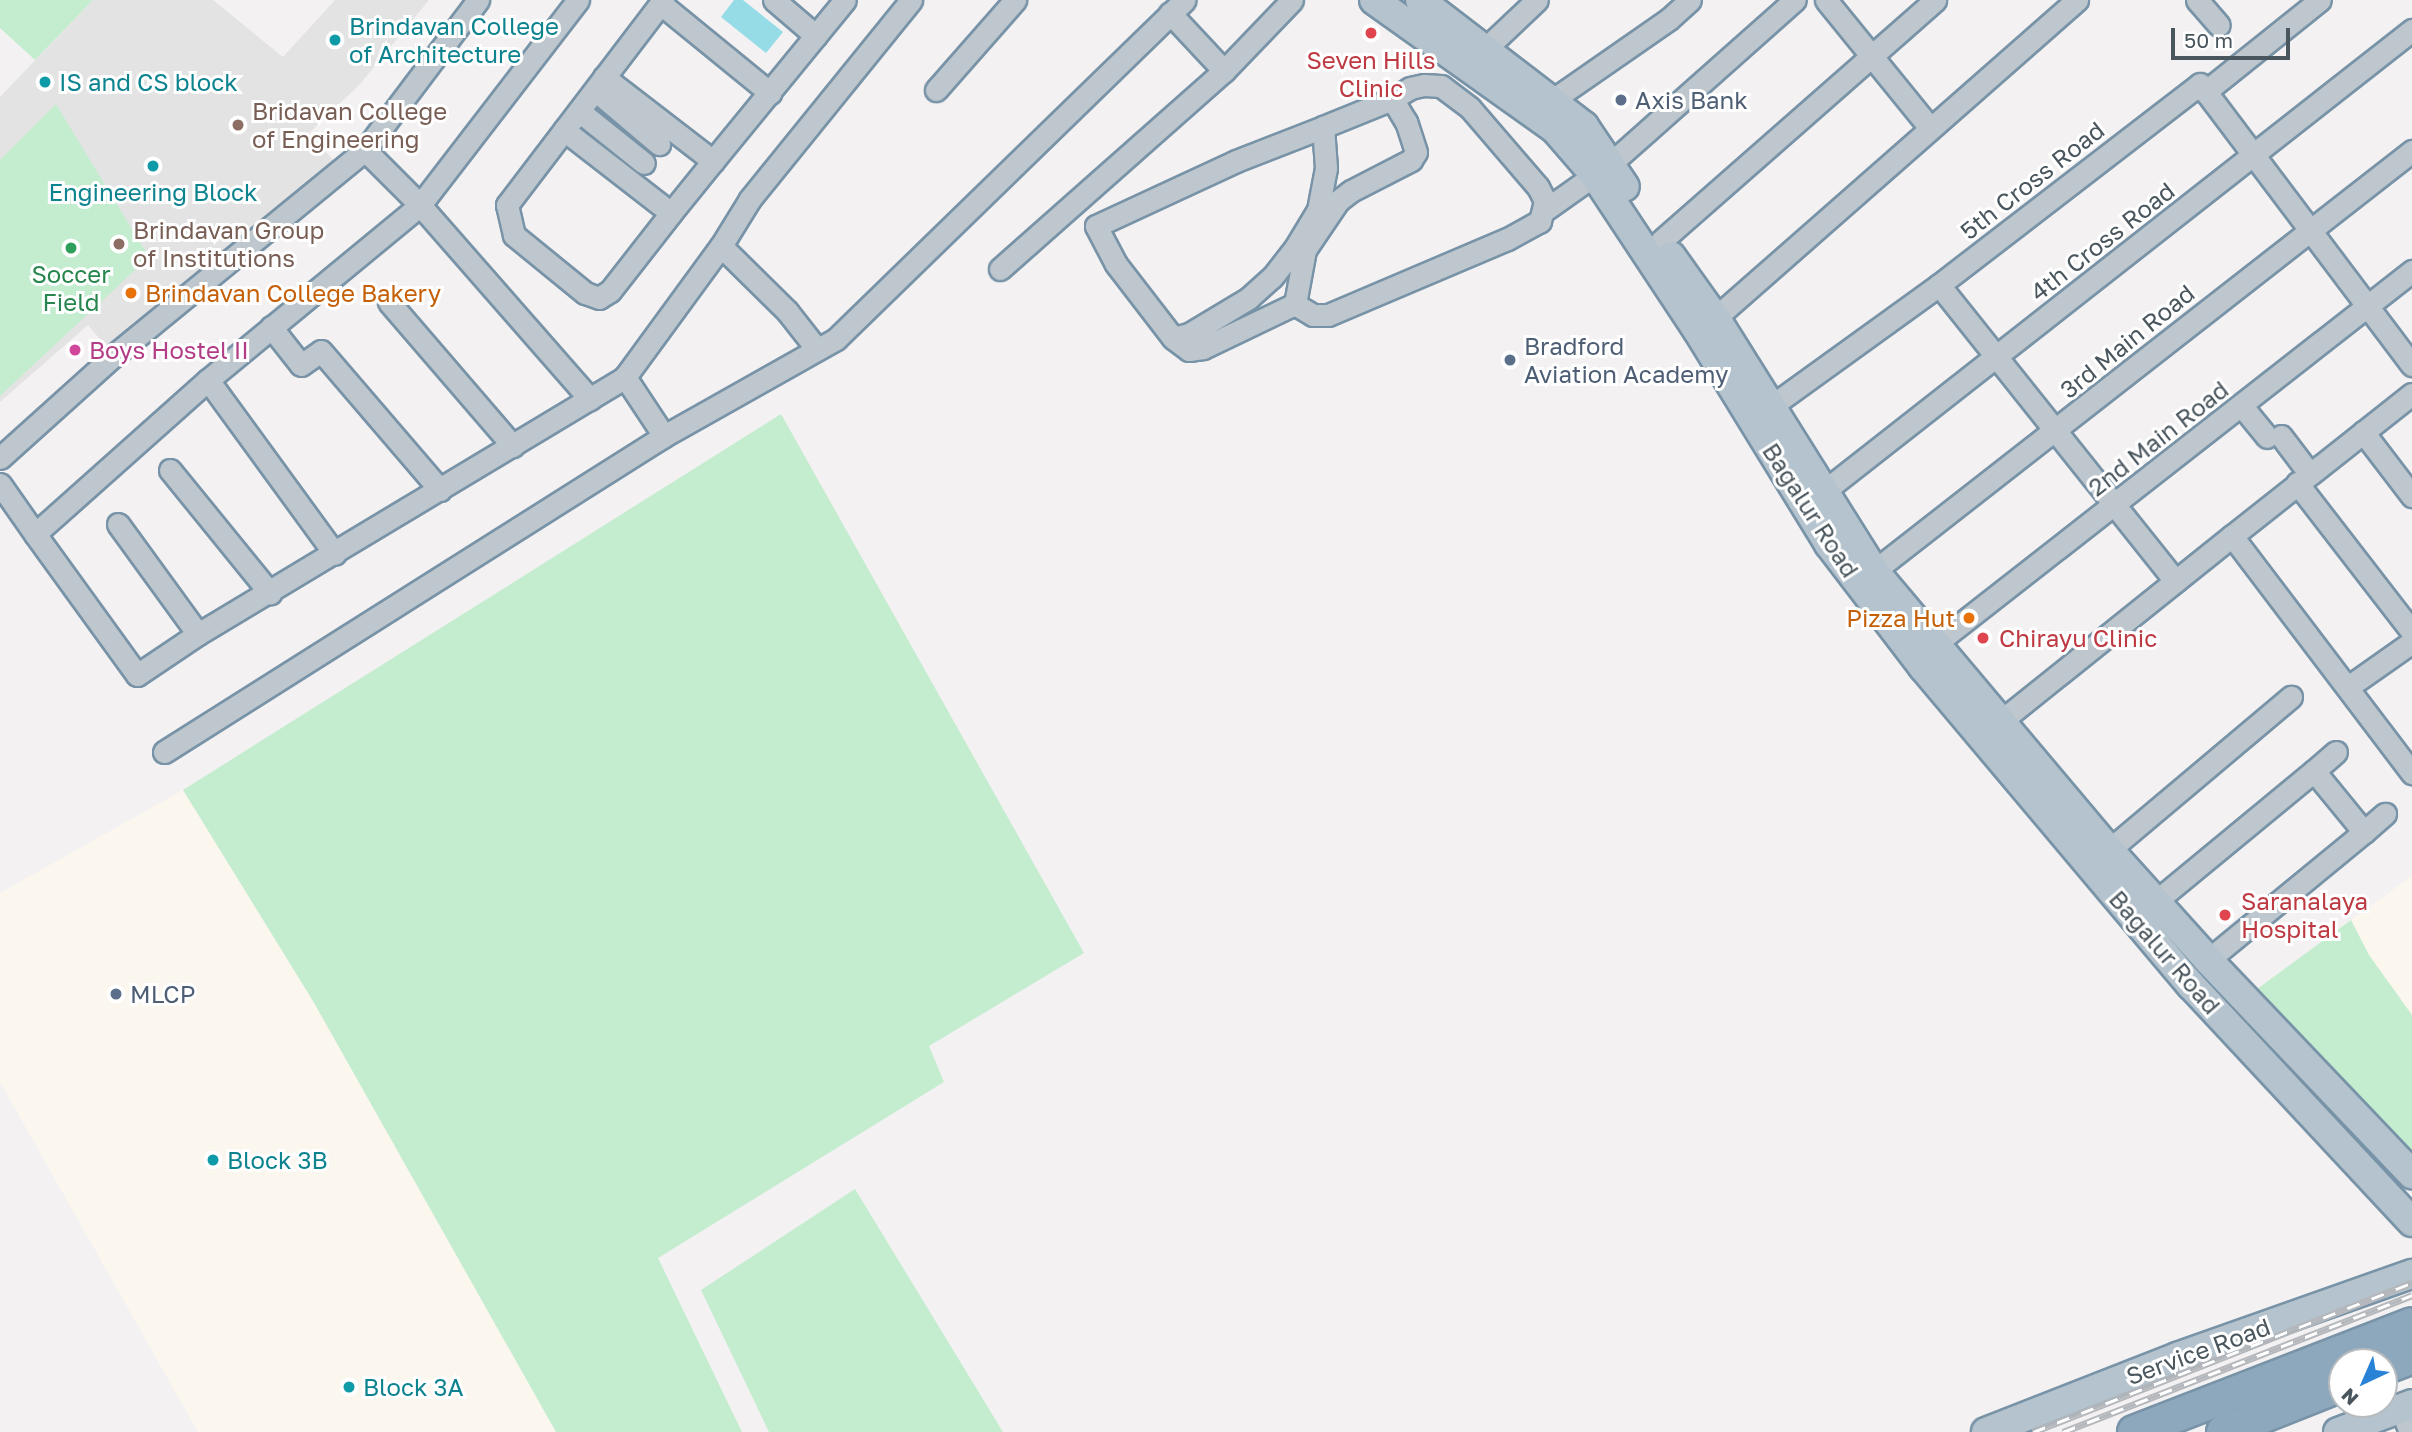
<!DOCTYPE html>
<style>
body{margin:0}
#map{position:relative;width:2412px;height:1432px;overflow:hidden;background:#f3f1f2;font-family:"Golos Text",sans-serif}
div>[style]{position:absolute}
.commercial>*{inset:0;background:#fbf6ee}
.education>*{inset:0;background:#e4e3e3}
.green>*{inset:0;background:#c4edd0}
.water>*{inset:0;background:#95dce6}
.roads{filter:drop-shadow(2px 0 #7893a7) drop-shadow(-2px 0 #7893a7) drop-shadow(0 2px #7893a7) drop-shadow(0 -2px #7893a7)}
.minor>*{height:21px;margin:-10.5px;padding:0 10.5px;transform-origin:10.5px;border-radius:10.5px;background:#bec7cd}
.major>*{height:28px;margin:-14px;padding:0 14px;transform-origin:14px;border-radius:14px;background:#b4c3cd}
.highway>*{height:32px;margin:-16px;padding:0 16px;transform-origin:16px;border-radius:16px;background:#8da8bc}
.rail>*{height:7px;margin-top:-3.5px;transform-origin:0;background:repeating-linear-gradient(90deg,#fff 0 13px,#b4b7bb 0 26px);box-sizing:border-box;border-block:2px solid #b4b7bb}
.dots>*{width:19px;height:19px;translate:-50% -50%;box-sizing:border-box;border:4px solid #fff;border-radius:50%}
span{translate:-50% -50%;white-space:nowrap;text-align:center;line-height:1.15;-webkit-text-stroke:6px #fff;paint-order:stroke}
.culture-label{font-size:24px;color:#0d838f}
.left{translate:0 -50%;text-align:left}
.health-label{font-size:24px;color:#be3a42}
.service-label{font-size:24px;color:#4e5e75}
.education-label{font-size:24px;color:#785e54}
.street-label{font-size:24px;color:#4a565d}
.leisure-label{font-size:24px;color:#27864d}
.food-label{font-size:24px;color:#c56008}
.right{translate:-100% -50%;text-align:right}
.hotel-label{font-size:24px;color:#b23c85}
.north{position:absolute;left:2328px;top:1348px;width:70px;height:70px;box-sizing:border-box;background:#fff;border:2px solid #b7bbbe;border-radius:50%;rotate:224deg;font-size:19px;font-weight:700;line-height:28px;text-align:center;color:#4a565d}
.north::after{content:'';display:block;margin:auto;width:24px;height:32px;background:#2883d7;clip-path:polygon(50% 0,100% 100%,50% 72%,0 100%)}
.scale{position:absolute;left:2171px;top:28px;width:119px;height:32px;box-sizing:border-box;border:4px solid #4a565d;border-top:0;padding-left:9px;font-size:21px;line-height:24px;white-space:nowrap;color:#4a565d;-webkit-text-stroke:5px #fff;paint-order:stroke}
</style>
<div id="map">
<div class="commercial">
<div style="clip-path:polygon(183px 790px,313px 1001px,556px 1432px,198px 1432px,0 1082px,0 893px)"></div>
<div style="clip-path:polygon(2412px 876px,2412px 1152px,2257px 989px)"></div>
</div>
<div class="education">
<div style="clip-path:polygon(93px 0,213px 0,283px 57px,335px 0,429px 0,360px 84px,309px 133px,336px 163px,110px 351px,88px 325px,0 402px,0 97px)"></div>
</div>
<div class="green">
<div style="clip-path:polygon(0 0,93px 0,35px 60px,0 28px)"></div>
<div style="clip-path:polygon(56px 104px,149px 257px,0 396px,0 160px)"></div>
<div style="clip-path:polygon(781px 414px,1084px 953px,929px 1046px,944px 1082px,658px 1258px,742px 1432px,556px 1432px,313px 1001px,183px 790px)"></div>
<div style="clip-path:polygon(2351px 920px,2369px 955px,2412px 1015px,2412px 1152px,2257px 989px)"></div>
<div style="clip-path:polygon(855px 1189px,1003px 1432px,769px 1432px,701px 1290px)"></div>
</div>
<div class="water">
<div style="clip-path:polygon(734px 0,743px 0,783px 32px,766px 53px,721px 17px)"></div>
</div>
<div class="roads">
<div class="minor">
<div style="left:774px;top:0;width:55px;rotate:40.6deg"></div>
<div style="left:1826px;top:0;width:165px;rotate:50.9deg"></div>
<div style="left:2197px;top:0;width:33px;rotate:49deg"></div>
<div style="left:661px;top:4px;width:141px;rotate:39.2deg"></div>
<div style="left:1170px;top:13px;width:79px;rotate:47deg"></div>
<div style="left:1483px;top:51px;width:74px;rotate:-43.4deg"></div>
<div style="left:604px;top:77px;width:138px;rotate:37.6deg"></div>
<div style="left:713px;top:161px;width:208px;rotate:-50.7deg"></div>
<div style="left:595px;top:90px;width:84px;rotate:40.2deg"></div>
<div style="left:936px;top:90px;width:120px;rotate:-48.7deg"></div>
<div style="left:2205px;top:92px;width:147px;rotate:-38.7deg"></div>
<div style="left:1551px;top:101px;width:144px;rotate:-34.8deg"></div>
<div style="left:1669px;top:19px;width:28px;rotate:-42deg"></div>
<div style="left:579px;top:111px;width:83px;rotate:38.7deg"></div>
<div style="left:1323px;top:127px;width:41px;rotate:85.8deg"></div>
<div style="left:1326px;top:168px;width:43px;rotate:100.8deg"></div>
<div style="left:1318px;top:210px;width:44px;rotate:121.2deg"></div>
<div style="left:1295px;top:248px;width:37px;rotate:128deg"></div>
<div style="left:1272px;top:277px;width:31px;rotate:138deg"></div>
<div style="left:1249px;top:298px;width:70px;rotate:149deg"></div>
<div style="left:1189px;top:334px;width:16px;rotate:166deg"></div>
<div style="left:1173px;top:338px;width:93px;rotate:-127.6deg"></div>
<div style="left:1116px;top:264px;width:43px;rotate:-117.8deg"></div>
<div style="left:1096px;top:226px;width:154px;rotate:-24.9deg"></div>
<div style="left:1236px;top:161px;width:93px;rotate:-21.3deg"></div>
<div style="left:1323px;top:127px;width:74px;rotate:-22.1deg"></div>
<div style="left:1392px;top:99px;width:21px;rotate:-31deg"></div>
<div style="left:1410px;top:88px;width:14px;rotate:-12deg"></div>
<div style="left:1424px;top:85px;width:17px;rotate:3deg"></div>
<div style="left:1441px;top:86px;width:36px;rotate:37deg"></div>
<div style="left:1470px;top:108px;width:104px;rotate:49.3deg"></div>
<div style="left:1538px;top:187px;width:16px;rotate:63deg"></div>
<div style="left:1545px;top:201px;width:21px;rotate:104deg"></div>
<div style="left:1540px;top:221px;width:38px;rotate:151deg"></div>
<div style="left:1507px;top:239px;width:194px;rotate:157deg"></div>
<div style="left:1328px;top:315px;width:15px;rotate:180deg"></div>
<div style="left:1313px;top:315px;width:21px;rotate:-149deg"></div>
<div style="left:1295px;top:304px;width:55px;rotate:-79.5deg"></div>
<div style="left:1305px;top:250px;width:59px;rotate:-56deg"></div>
<div style="left:1338px;top:201px;width:16px;rotate:-38deg"></div>
<div style="left:1351px;top:191px;width:68px;rotate:-27.3deg"></div>
<div style="left:1411px;top:160px;width:9px;rotate:-58deg"></div>
<div style="left:1416px;top:152px;width:32px;rotate:-108deg"></div>
<div style="left:1406px;top:122px;width:27px;rotate:-121deg"></div>
<div style="left:564px;top:130px;width:135px;rotate:37.8deg"></div>
<div style="left:671px;top:213px;width:99px;rotate:128deg"></div>
<div style="left:610px;top:291px;width:13px;rotate:148deg"></div>
<div style="left:599px;top:298px;width:15px;rotate:-160deg"></div>
<div style="left:585px;top:293px;width:92px;rotate:-140.8deg"></div>
<div style="left:514px;top:235px;width:31px;rotate:-103deg"></div>
<div style="left:507px;top:205px;width:258px;rotate:-52.7deg"></div>
<div style="left:365px;top:150px;width:188px;rotate:-53deg"></div>
<div style="left:1545px;top:210px;width:80px;rotate:-35.3deg"></div>
<div style="left:1610px;top:164px;width:247px;rotate:-41.6deg"></div>
<div style="left:671px;top:213px;width:67px;rotate:-51.1deg"></div>
<div style="left:1661px;top:241px;width:365px;rotate:-41.3deg"></div>
<div style="left:721px;top:246px;width:93px;rotate:44.6deg"></div>
<div style="left:787px;top:311px;width:47px;rotate:51.9deg"></div>
<div style="left:1000px;top:269px;width:299px;rotate:-41.5deg"></div>
<div style="left:1224px;top:71px;width:98px;rotate:-46.2deg"></div>
<div style="left:1939px;top:285px;width:379px;rotate:51.4deg"></div>
<div style="left:389px;top:302px;width:190px;rotate:49.3deg"></div>
<div style="left:1706px;top:326px;width:494px;rotate:-41.3deg"></div>
<div style="left:271px;top:327px;width:48px;rotate:51.7deg"></div>
<div style="left:301px;top:365px;width:24px;rotate:-35deg"></div>
<div style="left:321px;top:351px;width:183px;rotate:49.4deg"></div>
<div style="left:1173px;top:338px;width:20px;rotate:37deg"></div>
<div style="left:1189px;top:350px;width:14px;rotate:-8deg"></div>
<div style="left:1203px;top:348px;width:102px;rotate:-25.6deg"></div>
<div style="left:208px;top:380px;width:215px;rotate:53.9deg"></div>
<div style="left:2241px;top:405px;width:41px;rotate:50.9deg"></div>
<div style="left:1770px;top:407px;width:208px;rotate:-35.8deg"></div>
<div style="left:1939px;top:285px;width:329px;rotate:-37.6deg"></div>
<div style="left:2200px;top:84px;width:352px;rotate:53deg"></div>
<div style="left:2363px;top:432px;width:81px;rotate:52.6deg"></div>
<div style="left:664px;top:436px;width:71px;rotate:-123.5deg"></div>
<div style="left:625px;top:377px;width:162px;rotate:-53.8deg"></div>
<div style="left:721px;top:246px;width:55px;rotate:-58.3deg"></div>
<div style="left:750px;top:199px;width:256px;rotate:-51deg"></div>
<div style="left:2281px;top:436px;width:46px;rotate:52.9deg"></div>
<div style="left:0;top:458px;width:151px;rotate:-42deg"></div>
<div style="left:112px;top:357px;width:327px;rotate:-39.3deg"></div>
<div style="left:365px;top:150px;width:78px;rotate:45deg"></div>
<div style="left:420px;top:205px;width:258px;rotate:48.8deg"></div>
<div style="left:170px;top:470px;width:159px;rotate:50.9deg"></div>
<div style="left:2297px;top:483px;width:188px;rotate:52.3deg"></div>
<div style="left:0;top:484px;width:61px;rotate:55deg"></div>
<div style="left:35px;top:534px;width:232px;rotate:-41.7deg"></div>
<div style="left:208px;top:380px;width:275px;rotate:-39.5deg"></div>
<div style="left:420px;top:205px;width:259px;rotate:-52.4deg"></div>
<div style="left:1823px;top:492px;width:749px;rotate:-38.11deg"></div>
<div style="left:118px;top:524px;width:136px;rotate:54deg"></div>
<div style="left:35px;top:534px;width:174px;rotate:54.1deg"></div>
<div style="left:137px;top:675px;width:73px;rotate:-33.9deg"></div>
<div style="left:198px;top:634px;width:498px;rotate:-31deg"></div>
<div style="left:2232px;top:536px;width:229px;rotate:-38.3deg"></div>
<div style="left:1874px;top:571px;width:683px;rotate:-37.98deg"></div>
<div style="left:1935px;top:644px;width:606px;rotate:-38.02deg"></div>
<div style="left:2348px;top:687px;width:78px;rotate:-35.1deg"></div>
<div style="left:1991px;top:729px;width:309px;rotate:-38.7deg"></div>
<div style="left:2232px;top:536px;width:298px;rotate:52.8deg"></div>
<div style="left:164px;top:752px;width:591px;rotate:-32.29deg"></div>
<div style="left:664px;top:436px;width:197px;rotate:-29.4deg"></div>
<div style="left:836px;top:339px;width:486px;rotate:-44.2deg"></div>
<div style="left:2314px;top:771px;width:29px;rotate:-41deg"></div>
<div style="left:2364px;top:832px;width:28px;rotate:-41deg"></div>
<div style="left:2109px;top:850px;width:238px;rotate:-40.1deg"></div>
<div style="left:2155px;top:902px;width:206px;rotate:-39.5deg"></div>
<div style="left:2314px;top:771px;width:79px;rotate:50.7deg"></div>
<div style="left:2364px;top:832px;width:202px;rotate:140.6deg"></div>
<div style="left:2400px;top:1408px;width:26px;rotate:67deg"></div>
</div>
<div class="major">
<div style="left:1374px;top:0;width:222px;rotate:35.5deg"></div>
<div style="left:1555px;top:129px;width:60px;rotate:49.1deg"></div>
<div style="left:1594px;top:174px;width:188px;rotate:56.5deg"></div>
<div style="left:1698px;top:331px;width:250px;rotate:58.4deg"></div>
<div style="left:1829px;top:544px;width:155px;rotate:52.6deg"></div>
<div style="left:1923px;top:667px;width:416px;rotate:49.9deg"></div>
<div style="left:2191px;top:985px;width:324px;rotate:47deg"></div>
<div style="left:1420px;top:0;width:207px;rotate:37.5deg"></div>
<div style="left:1584px;top:126px;width:73px;rotate:56.1deg"></div>
<div style="left:1671px;top:256px;width:77px;rotate:54.5deg"></div>
<div style="left:1716px;top:319px;width:297px;rotate:57.9deg"></div>
<div style="left:1874px;top:571px;width:365px;rotate:49.9deg"></div>
<div style="left:2109px;top:850px;width:148px;rotate:48deg"></div>
<div style="left:2208px;top:960px;width:296px;rotate:46.4deg"></div>
<div style="left:1986px;top:1432px;width:205px;rotate:-21.4deg"></div>
<div style="left:2177px;top:1357px;width:249px;rotate:-19.5deg"></div>
<div style="left:2338px;top:1432px;width:79px;rotate:-20.7deg"></div>
</div>
<div class="highway">
<div style="left:2384px;top:1368px;width:30px;rotate:-21deg"></div>
<div style="left:2134px;top:1432px;width:298px;rotate:-21.2deg"></div>
<div style="left:2223px;top:1432px;width:128px;rotate:-21.6deg"></div>
</div>
</div>
<div class="rail">
<div style="left:2033px;top:1432px;width:407px;rotate:-21.5deg"></div>
<div style="left:2063px;top:1432px;width:375px;rotate:-21.4deg"></div>
</div>
<div class="dots">
<div style="left:1371px;top:33px;background:#e0444e"></div>
<div style="left:335px;top:40px;background:#0f9aa8"></div>
<div style="left:45px;top:82px;background:#0f9aa8"></div>
<div style="left:1621px;top:100px;background:#5c6f8a"></div>
<div style="left:238px;top:125px;background:#8d6e63"></div>
<div style="left:153px;top:166px;background:#0f9aa8"></div>
<div style="left:119px;top:244px;background:#8d6e63"></div>
<div style="left:71px;top:248px;background:#2e9e5b"></div>
<div style="left:131px;top:293px;background:#e8710a"></div>
<div style="left:75px;top:350px;background:#d1479c"></div>
<div style="left:1510px;top:360px;background:#5c6f8a"></div>
<div style="left:1969px;top:618px;background:#e8710a"></div>
<div style="left:1983px;top:638px;background:#e0444e"></div>
<div style="left:2225px;top:915px;background:#e0444e"></div>
<div style="left:116px;top:994px;background:#5c6f8a"></div>
<div style="left:213px;top:1160px;background:#0f9aa8"></div>
<div style="left:349px;top:1387px;background:#0f9aa8"></div>
</div>
<div class="culture-label">
<span class="left" style="left:349px;top:40px">Brindavan College<br>of Architecture</span>
<span class="left" style="left:59px;top:82px">IS and CS block</span>
<span style="left:153px;top:192px">Engineering Block</span>
<span class="left" style="left:227px;top:1160px">Block 3B</span>
<span class="left" style="left:363px;top:1387px">Block 3A</span>
</div>
<div class="health-label">
<span style="left:1371px;top:74px">Seven Hills<br>Clinic</span>
<span class="left" style="left:1999px;top:638px">Chirayu Clinic</span>
<span class="left" style="left:2241px;top:915px">Saranalaya<br>Hospital</span>
</div>
<div class="service-label">
<span class="left" style="left:1635px;top:100px">Axis Bank</span>
<span class="left" style="left:1524px;top:360px">Bradford<br>Aviation Academy</span>
<span class="left" style="left:130px;top:994px">MLCP</span>
</div>
<div class="education-label">
<span class="left" style="left:252px;top:125px">Bridavan College<br>of Engineering</span>
<span class="left" style="left:133px;top:244px">Brindavan Group<br>of Institutions</span>
</div>
<div class="street-label">
<span style="left:2032px;top:180px;rotate:-38deg">5th Cross Road</span>
<span style="left:2102px;top:241px;rotate:-38deg">4th Cross Road</span>
<span style="left:2127px;top:341px;rotate:-39deg">3rd Main Road</span>
<span style="left:2158px;top:438px;rotate:-38deg">2nd Main Road</span>
<span style="left:1811px;top:510px;rotate:57deg">Bagalur Road</span>
<span style="left:2165px;top:952px;rotate:49deg">Bagalur Road</span>
<span style="left:2198px;top:1351px;rotate:-20deg">Service Road</span>
</div>
<div class="leisure-label">
<span style="left:71px;top:288px">Soccer<br>Field</span>
</div>
<div class="food-label">
<span class="left" style="left:145px;top:293px">Brindavan College Bakery</span>
<span class="right" style="left:1955px;top:618px">Pizza Hut</span>
</div>
<div class="hotel-label">
<span class="left" style="left:89px;top:350px">Boys Hostel II</span>
</div>
<div class="north">N</div>
<div class="scale">50 m</div>
</div>
